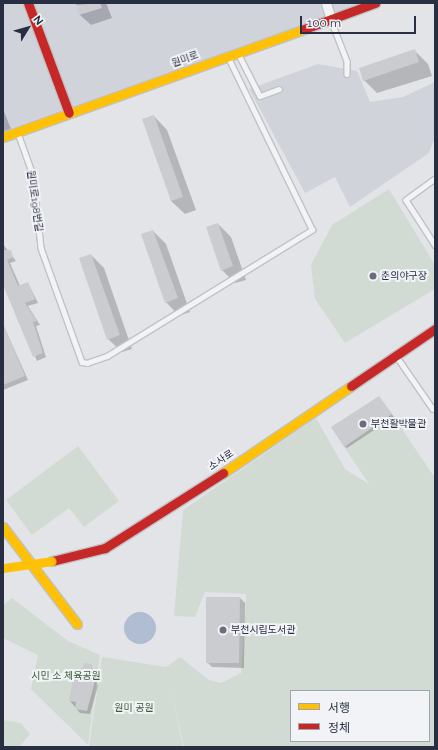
<!DOCTYPE html>
<meta charset="utf-8">
<style>
body{margin:0}
#map{position:relative;width:438px;height:750px;overflow:hidden;background:#e3e4e8;font-family:Raleway,"Noto Sans KR",sans-serif}
div>[style]{position:absolute}
.built>*{inset:0;background:#d1d3db}
.green>*{inset:0;background:#d2dbd3}
.water>*{inset:0;background:#b1bdd3}
.round{border-radius:50%}
.shadow>*{inset:0;background:#0003}
.building>*{inset:0;background:#cbccd0}
.roads{filter:drop-shadow(1px 0 #c1c2c6) drop-shadow(-1px 0 #c1c2c6) drop-shadow(0 1px #c1c2c6) drop-shadow(0 -1px #c1c2c6)}
.lane>*{height:4.5px;margin:-2.25px;padding:0 2.25px;transform-origin:2.25px;border-radius:2.25px;background:#f2f3f5}
.street>*{height:9px;margin:-4.5px;padding:0 4.5px;transform-origin:4.5px;border-radius:4.5px;background:#f2f3f5}
.slow>*{height:9px;margin:-4.5px;padding:0 4.5px;transform-origin:4.5px;border-radius:4.5px;background:#ffc107}
.jam>*{height:9px;margin:-4.5px;padding:0 4.5px;transform-origin:4.5px;border-radius:4.5px;background:#c62828}
.slow-bridge>*{height:9px;margin:-4.5px;padding:0 4.5px;transform-origin:4.5px;border-radius:4.5px;background:#ffc107}
.dots>*{width:11px;height:11px;translate:-50% -50%;box-sizing:border-box;border:2px solid #f1f3f7;border-radius:50%}
span{translate:-50% -50%;white-space:nowrap;text-align:center;line-height:1.15;-webkit-text-stroke:4px #f1f3f7;paint-order:stroke}
.street-label{font-size:10px;color:#292f42}
.poi-label{font-size:10px;color:#292f42}
.left{translate:0 -50%;text-align:left}
.park-label{font-size:10px;color:#395d36}
.frame{position:absolute;inset:0;border:4px solid #292f42;pointer-events:none}
.legend{position:absolute;left:290px;top:690px;width:140px;height:52px;box-sizing:border-box;background:#f1f3f7;border:1px solid #a1a5af;margin:0;padding:5px 7px;list-style:none;font-size:12px;color:#292f42}
.legend li{display:flex;align-items:center;gap:8px;height:20px}
.legend b{width:20px;border:1px solid #a1a5af}
.north{position:absolute;left:8px;top:8px;width:40px;height:40px;-webkit-text-stroke:3px #f1f3f7;paint-order:stroke;rotate:53deg;font-size:11px;font-weight:700;line-height:16px;text-align:center;color:#292f42}
.north::after{content:'';display:block;margin:auto;width:14px;height:18px;background:#292f42;clip-path:polygon(50% 0,100% 100%,50% 72%,0 100%)}
.scale{position:absolute;left:300px;top:16px;width:116px;height:18px;box-sizing:border-box;border:2px solid #292f42;border-top:0;padding-left:5px;font-size:12px;line-height:14px;white-space:nowrap;color:#292f42;-webkit-text-stroke:3px #f1f3f7;paint-order:stroke}
</style>
<div id="map">
<div class="built">
<div style="clip-path:polygon(3px 3px,364px 3px,3px 131px)"></div>
<div style="clip-path:polygon(318px 64px,357px 71px,370px 102px,403px 97px,435px 82px,435px 137px,429px 153px,350px 207px,335px 177px,305px 193px,249px 89px)"></div>
</div>
<div class="green">
<div style="clip-path:polygon(389px 189px,435px 265px,435px 289px,345px 343px,315px 299px,311px 265px,332px 225px)"></div>
<div style="clip-path:polygon(evenodd,392px 414px,435px 478px,435px 747px,184px 747px,171px 689px,183px 747px,89px 746px,102px 657px,166px 667px,180px 657px,209px 680px,221px 683px,241px 673px,246px 594px,205px 592px,195px 617px,174px 616px,183px 510px,316px 418px,345px 469px,369px 484px,344px 447px,392px 414px,291px 691px,429px 691px,429px 741px,291px 741px,291px 691px)"></div>
<div style="clip-path:polygon(78px 446px,119px 501px,84px 527px,69px 508px,32px 535px,6px 500px)"></div>
<div style="clip-path:polygon(12px 598px,68px 641px,100px 655px,88px 745px,31px 689px,38px 655px,3px 638px,3px 605px)"></div>
<div style="clip-path:polygon(3px 720px,21px 723px,30px 734px,19px 747px,3px 747px)"></div>
</div>
<div class="water">
<div class="round" style="left:124px;top:612px;width:32px;height:32px"></div>
</div>
<div class="shadow">
<div style="clip-path:polygon(76px 3px,106px 3px,112px 18px,91px 25px,80px 15px)"></div>
<div style="clip-path:polygon(415px 51px,428px 64px,432px 76px,377px 93px,364px 80px)"></div>
<div style="clip-path:polygon(3px 109px,15px 139px,3px 143px)"></div>
<div style="clip-path:polygon(154px 116px,167px 130px,196px 210px,185px 214px,171px 201px)"></div>
<div style="clip-path:polygon(218px 224px,231px 237px,246px 280px,235px 283px,222px 270px)"></div>
<div style="clip-path:polygon(153px 231px,166px 244px,190px 312px,179px 316px,166px 302px)"></div>
<div style="clip-path:polygon(3px 244px,16px 261px,10px 263px,20px 286px,28px 283px,38px 303px,28px 306px,40px 325px,36px 326px,46px 357px,37px 361px,3px 282px)"></div>
<div style="clip-path:polygon(91px 255px,104px 268px,132px 349px,122px 352px,108px 339px)"></div>
<div style="clip-path:polygon(7px 333px,28px 380px,3px 390px,3px 335px)"></div>
<div style="clip-path:polygon(381px 400px,394px 417px,347px 448px,344px 446px)"></div>
<div style="clip-path:polygon(240px 598px,245px 603px,244px 668px,212px 667px,207px 662px)"></div>
<div style="clip-path:polygon(91px 665px,98px 686px,90px 714px,80px 713px,70px 701px)"></div>
</div>
<div class="building">
<div style="clip-path:polygon(100px 3px,102px 8px,79px 15px,76px 5px)"></div>
<div style="clip-path:polygon(415px 49px,419px 62px,363px 81px,359px 68px)"></div>
<div style="clip-path:polygon(154px 115px,183px 197px,171px 201px,142px 119px)"></div>
<div style="clip-path:polygon(218px 223px,233px 266px,221px 271px,206px 227px)"></div>
<div style="clip-path:polygon(153px 230px,178px 298px,165px 303px,141px 234px)"></div>
<div style="clip-path:polygon(3px 250px,11px 250px,13px 257px,7px 260px,18px 286px,28px 282px,35px 299px,25px 303px,37px 321px,33px 322px,43px 353px,33px 357px,3px 285px)"></div>
<div style="clip-path:polygon(91px 254px,120px 335px,107px 340px,79px 258px)"></div>
<div style="clip-path:polygon(3px 323px,25px 376px,3px 385px)"></div>
<div style="clip-path:polygon(379px 396px,392px 414px,344px 447px,331px 427px)"></div>
<div style="clip-path:polygon(206px 597px,240px 597px,239px 663px,206px 663px)"></div>
<div style="clip-path:polygon(84px 663px,92px 664px,91px 681px,95px 681px,87px 711px,75px 709px,76px 702px,69px 701px,73px 678px,79px 679px)"></div>
</div>
<div class="roads">
<div class="lane">
<div style="left:331px;top:20px;width:44px;rotate:68.7deg"></div>
<div style="left:347px;top:61px;width:13px;rotate:90deg"></div>
<div style="left:238px;top:53px;width:48px;rotate:62.9deg"></div>
<div style="left:260px;top:96px;width:20px;rotate:-20deg"></div>
<div style="left:18px;top:133px;width:45px;rotate:70.3deg"></div>
<div style="left:33px;top:175px;width:73px;rotate:83.7deg"></div>
<div style="left:41px;top:248px;width:121px;rotate:70.2deg"></div>
<div style="left:82px;top:362px;width:5px;rotate:11deg"></div>
<div style="left:87px;top:363px;width:21px;rotate:-19deg"></div>
<div style="left:107px;top:356px;width:241px;rotate:-31.6deg"></div>
<div style="left:312px;top:230px;width:191px;rotate:-116deg"></div>
<div style="left:435px;top:179px;width:36px;rotate:144deg"></div>
<div style="left:406px;top:200px;width:54px;rotate:57.2deg"></div>
<div style="left:397px;top:357px;width:63px;rotate:55.3deg"></div>
</div>
<div class="street">
<div style="left:326px;top:3px;width:17px;rotate:73deg"></div>
</div>
<div class="slow">
<div style="left:3px;top:137px;width:320px;rotate:-19.7deg"></div>
<div style="left:223px;top:473px;width:155px;rotate:-34.2deg"></div>
<div style="left:3px;top:527px;width:122px;rotate:52.7deg"></div>
</div>
<div class="jam">
<div style="left:28px;top:3px;width:117px;rotate:69.6deg"></div>
<div style="left:304px;top:29px;width:76px;rotate:-20.1deg"></div>
<div style="left:351px;top:386px;width:102px;rotate:-34.2deg"></div>
<div style="left:52px;top:561px;width:55px;rotate:-13.8deg"></div>
<div style="left:105px;top:548px;width:140px;rotate:-32.4deg"></div>
</div>
</div>
<div class="slow-bridge">
<div style="left:3px;top:568px;width:49px;rotate:-8.1deg"></div>
</div>
<div class="dots">
<div style="left:373px;top:276px;background:#6a6e7c"></div>
<div style="left:363px;top:424px;background:#6a6e7c"></div>
<div style="left:223px;top:630px;background:#6a6e7c"></div>
</div>
<div class="street-label">
<span style="left:185px;top:59px;rotate:-20deg">원미로</span>
<span style="left:35px;top:201px;rotate:82deg">원미로198번길</span>
<span style="left:221px;top:460px;rotate:-34deg">소사로</span>
</div>
<div class="poi-label">
<span class="left" style="left:381px;top:276px">춘의야구장</span>
<span class="left" style="left:371px;top:424px">부천활박물관</span>
<span class="left" style="left:231px;top:630px">부천시립도서관</span>
</div>
<div class="park-label">
<span style="left:66px;top:676px">시민 소 체육공원</span>
<span style="left:134px;top:708px">원미 공원</span>
</div>
<div class="frame"></div>
<ul class="legend">
<li><b style="height:5px;background:#ffc107"></b>서행</li>
<li><b style="height:5px;background:#c62828"></b>정체</li>
</ul>
<div class="north">N</div>
<div class="scale">100 m</div>
</div>
